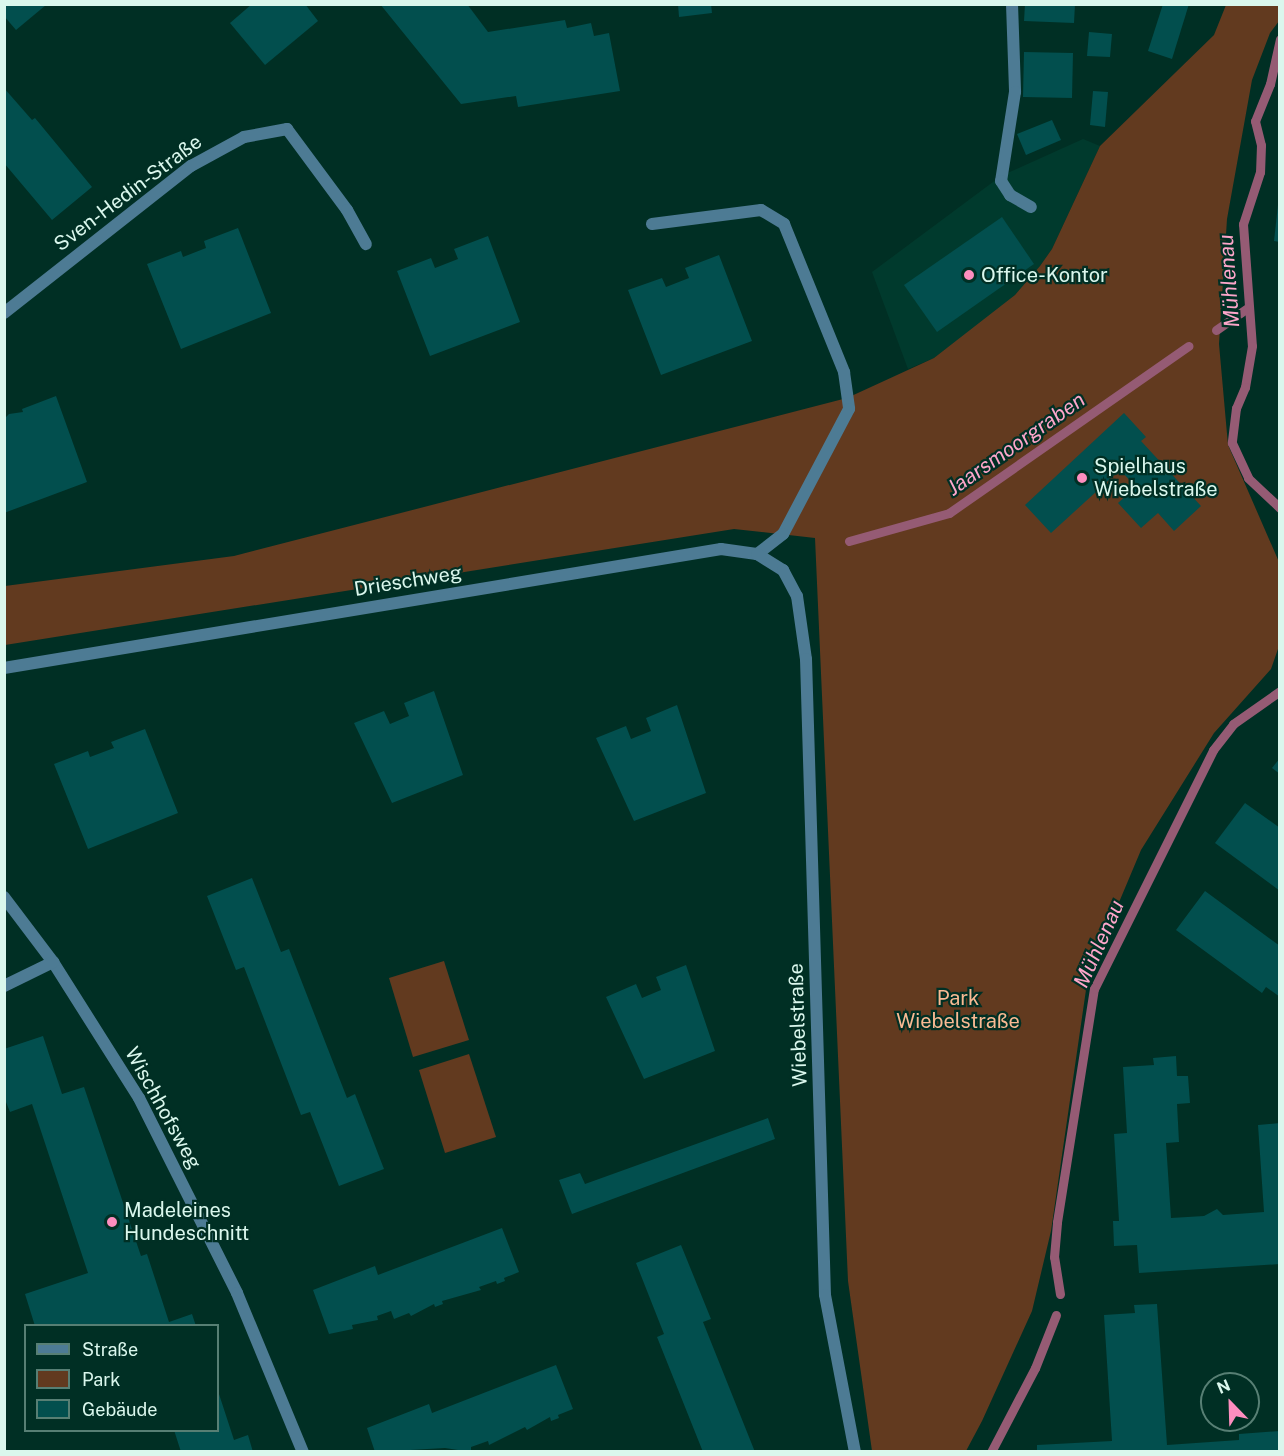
<!DOCTYPE html>
<meta charset="utf-8">
<style>
body{margin:0}
#map{position:relative;width:1284px;height:1456px;overflow:hidden;background:#002f24;font-family:"Public Sans",sans-serif}
div>[style]{position:absolute}
.built>*{inset:0;background:#003a2d}
.green>*{inset:0;background:#623a1f}
.stream>*{height:9px;margin:-4.5px;padding:0 4.5px;transform-origin:4.5px;border-radius:4.5px;background:#955b74}
.building>*{inset:0;background:#024f4e}
.service>*{height:12px;margin:-6px;padding:0 6px;transform-origin:6px;border-radius:6px;background:#4d7b94}
.minor>*{height:12px;margin:-6px;padding:0 6px;transform-origin:6px;border-radius:6px;background:#4d7b94}
.dots>*{width:16px;height:16px;translate:-50% -50%;box-sizing:border-box;border:3px solid #002f24;border-radius:50%}
span{translate:-50% -50%;white-space:nowrap;text-align:center;line-height:1.15;-webkit-text-stroke:4.5px #002f24;paint-order:stroke}
.street-label{font-size:20px;color:#daf7ed}
.poi-label{font-size:20px;color:#daf7ed}
.left{translate:0 -50%;text-align:left}
.park-label{font-size:20px;color:#f9ba93}
.water-label{font-size:21px;color:#fda6ca;font-style:italic}
.frame{position:absolute;inset:0;border:6px solid #daf7ed;pointer-events:none}
.legend{position:absolute;left:24px;top:1324px;width:195px;height:108px;box-sizing:border-box;background:#002f24;border:2px solid #577f74;margin:0;padding:8px 10px;list-style:none;font-size:18px;color:#daf7ed}
.legend li{display:flex;align-items:center;gap:12px;height:30px}
.legend b{width:30px;border:2px solid #577f74}
.north{position:absolute;left:1200px;top:1372px;width:60px;height:60px;box-sizing:border-box;background:#002f24;border:2px solid #577f74;border-radius:50%;rotate:337deg;font-size:16px;font-weight:700;line-height:24px;text-align:center;color:#daf7ed}
.north::after{content:'';display:block;margin:auto;width:21px;height:27px;background:#fd8ebf;clip-path:polygon(50% 0,100% 100%,50% 72%,0 100%)}
</style>
<div id="map">
<div class="built">
<div style="clip-path:polygon(1083px 139px,1100px 146px,1052px 249px,1040px 266px,1015px 295px,983px 322px,934px 358px,908px 369px,872px 272px,1001px 176px)"></div>
</div>
<div class="green">
<div style="clip-path:polygon(1226px 5px,1279px 5px,1279px 21px,1270px 33px,1252px 80px,1227px 219px,1219px 344px,1228px 445px,1279px 562px,1279px 646px,1271px 669px,1214px 733px,1141px 850px,1088px 976px,1051px 1231px,1032px 1311px,982px 1421px,966px 1451px,872px 1451px,848px 1281px,815px 538px,734px 529px,5px 645px,5px 586px,234px 556px,847px 398px,934px 358px,1015px 295px,1040px 266px,1052px 249px,1100px 146px,1214px 35px)"></div>
<div style="clip-path:polygon(444px 961px,469px 1040px,413px 1057px,389px 978px)"></div>
<div style="clip-path:polygon(469px 1054px,496px 1137px,445px 1153px,419px 1070px)"></div>
</div>
<div class="stream">
<div style="left:1280px;top:39px;width:46px;rotate:102.5deg"></div>
<div style="left:1270px;top:84px;width:40px;rotate:112deg"></div>
<div style="left:1255px;top:121px;width:25px;rotate:76deg"></div>
<div style="left:1261px;top:145px;width:27px;rotate:92deg"></div>
<div style="left:1260px;top:172px;width:55px;rotate:108.1deg"></div>
<div style="left:1243px;top:224px;width:122px;rotate:85.8deg"></div>
<div style="left:1252px;top:346px;width:42px;rotate:99.7deg"></div>
<div style="left:1245px;top:387px;width:23px;rotate:113deg"></div>
<div style="left:1236px;top:408px;width:35px;rotate:97deg"></div>
<div style="left:1232px;top:443px;width:38px;rotate:65deg"></div>
<div style="left:1248px;top:478px;width:44px;rotate:43.2deg"></div>
<div style="left:1216px;top:330px;width:39px;rotate:-35deg"></div>
<div style="left:849px;top:541px;width:104px;rotate:-15.6deg"></div>
<div style="left:949px;top:513px;width:292px;rotate:-34.9deg"></div>
<div style="left:1060px;top:1294px;width:37px;rotate:-99deg"></div>
<div style="left:1054px;top:1257px;width:35px;rotate:-85deg"></div>
<div style="left:1057px;top:1222px;width:236px;rotate:-81deg"></div>
<div style="left:1094px;top:989px;width:267px;rotate:-63.5deg"></div>
<div style="left:1213px;top:750px;width:33px;rotate:-52deg"></div>
<div style="left:1233px;top:724px;width:57px;rotate:-35.1deg"></div>
<div style="left:991px;top:1452px;width:95px;rotate:-62.4deg"></div>
<div style="left:1035px;top:1368px;width:57px;rotate:-68.4deg"></div>
</div>
<div class="building">
<div style="clip-path:polygon(252px 4px,305px 4px,318px 21px,265px 65px,230px 23px)"></div>
<div style="clip-path:polygon(380px 4px,467px 4px,488px 32px,565px 20px,567px 28px,591px 23px,594px 36px,609px 33px,620px 91px,518px 107px,516px 96px,461px 104px)"></div>
<div style="clip-path:polygon(678px 4px,711px 4px,712px 13px,679px 17px)"></div>
<div style="clip-path:polygon(1025px 4px,1075px 4px,1074px 23px,1024px 21px)"></div>
<div style="clip-path:polygon(1163px 4px,1189px 4px,1172px 59px,1148px 51px)"></div>
<div style="clip-path:polygon(4px 5px,46px 5px,16px 30px,4px 16px)"></div>
<div style="clip-path:polygon(1089px 32px,1112px 34px,1110px 57px,1087px 56px)"></div>
<div style="clip-path:polygon(1024px 52px,1073px 53px,1072px 98px,1023px 97px)"></div>
<div style="clip-path:polygon(4px 88px,32px 120px,35px 118px,92px 187px,52px 220px,4px 163px)"></div>
<div style="clip-path:polygon(1093px 91px,1108px 92px,1105px 127px,1090px 125px)"></div>
<div style="clip-path:polygon(1052px 120px,1061px 140px,1026px 155px,1017px 134px)"></div>
<div style="clip-path:polygon(1278px 205px,1280px 205px,1280px 242px,1274px 241px)"></div>
<div style="clip-path:polygon(1002px 217px,1034px 264px,937px 332px,904px 285px)"></div>
<div style="clip-path:polygon(238px 228px,271px 313px,181px 349px,147px 264px,181px 251px,183px 257px,206px 248px,204px 241px)"></div>
<div style="clip-path:polygon(488px 236px,520px 322px,430px 356px,397px 271px,431px 258px,435px 268px,458px 259px,454px 249px)"></div>
<div style="clip-path:polygon(719px 255px,752px 341px,661px 375px,628px 290px,662px 278px,666px 287px,689px 278px,685px 268px)"></div>
<div style="clip-path:polygon(56px 396px,87px 482px,4px 513px,4px 419px,9px 414px,23px 412px,22px 409px)"></div>
<div style="clip-path:polygon(1124px 413px,1146px 437px,1141px 441px,1201px 506px,1174px 531px,1158px 513px,1141px 528px,1118px 503px,1136px 487px,1120px 470px,1051px 533px,1025px 505px)"></div>
<div style="clip-path:polygon(434px 691px,463px 775px,392px 803px,354px 723px,384px 711px,390px 724px,409px 716px,404px 703px)"></div>
<div style="clip-path:polygon(677px 705px,706px 793px,634px 821px,596px 738px,626px 726px,631px 739px,651px 731px,646px 718px)"></div>
<div style="clip-path:polygon(145px 729px,178px 813px,88px 849px,54px 764px,88px 751px,90px 757px,114px 748px,111px 742px)"></div>
<div style="clip-path:polygon(1280px 758px,1280px 774px,1272px 768px)"></div>
<div style="clip-path:polygon(1245px 803px,1280px 828px,1280px 891px,1215px 843px)"></div>
<div style="clip-path:polygon(252px 878px,281px 952px,289px 949px,347px 1098px,355px 1094px,384px 1169px,339px 1186px,310px 1112px,301px 1115px,244px 967px,236px 970px,207px 896px)"></div>
<div style="clip-path:polygon(1205px 891px,1280px 946px,1280px 997px,1266px 987px,1262px 993px,1176px 930px)"></div>
<div style="clip-path:polygon(686px 965px,715px 1051px,644px 1079px,606px 997px,636px 984px,642px 998px,661px 990px,656px 977px)"></div>
<div style="clip-path:polygon(43px 1036px,62px 1094px,84px 1087px,141px 1256px,147px 1254px,169px 1322px,192px 1314px,196px 1326px,35px 1326px,25px 1294px,88px 1273px,32px 1104px,10px 1112px,4px 1097px,4px 1049px)"></div>
<div style="clip-path:polygon(1176px 1056px,1177px 1076px,1188px 1076px,1190px 1103px,1177px 1104px,1179px 1142px,1166px 1143px,1171px 1218px,1204px 1216px,1217px 1209px,1223px 1215px,1264px 1212px,1258px 1125px,1280px 1123px,1280px 1264px,1139px 1273px,1137px 1245px,1114px 1246px,1113px 1221px,1119px 1221px,1114px 1134px,1127px 1133px,1123px 1067px,1154px 1065px,1153px 1058px)"></div>
<div style="clip-path:polygon(768px 1118px,775px 1139px,572px 1214px,559px 1180px,580px 1173px,585px 1184px)"></div>
<div style="clip-path:polygon(502px 1228px,519px 1272px,504px 1278px,505px 1281px,497px 1284px,496px 1281px,479px 1287px,481px 1290px,442px 1301px,443px 1304px,435px 1307px,434px 1304px,411px 1316px,409px 1313px,394px 1319px,391px 1311px,377px 1316px,378px 1320px,352px 1325px,353px 1329px,329px 1334px,313px 1290px,375px 1266px,378px 1275px)"></div>
<div style="clip-path:polygon(681px 1245px,711px 1319px,703px 1322px,755px 1452px,703px 1452px,657px 1337px,664px 1334px,636px 1263px)"></div>
<div style="clip-path:polygon(1157px 1304px,1167px 1445px,1239px 1440px,1239px 1434px,1280px 1431px,1280px 1452px,1037px 1452px,1037px 1445px,1112px 1441px,1104px 1315px,1135px 1313px,1134px 1305px)"></div>
<div style="clip-path:polygon(556px 1365px,573px 1409px,558px 1415px,559px 1418px,551px 1421px,550px 1417px,527px 1430px,525px 1427px,489px 1445px,488px 1441px,471px 1447px,471px 1452px,445px 1448px,375px 1452px,367px 1428px,429px 1404px,432px 1413px)"></div>
<div style="clip-path:polygon(218px 1391px,234px 1440px,248px 1435px,253px 1452px,181px 1452px,174px 1430px,218px 1430px)"></div>
</div>
<div class="service">
<div style="left:1012px;top:4px;width:88px;rotate:88deg"></div>
<div style="left:1015px;top:92px;width:90px;rotate:98.9deg"></div>
<div style="left:1001px;top:181px;width:17px;rotate:57deg"></div>
<div style="left:1010px;top:195px;width:24px;rotate:30deg"></div>
<div style="left:287px;top:129px;width:101px;rotate:53.5deg"></div>
<div style="left:347px;top:210px;width:39px;rotate:61deg"></div>
<div style="left:652px;top:224px;width:110px;rotate:-7.3deg"></div>
<div style="left:761px;top:210px;width:27px;rotate:31deg"></div>
<div style="left:784px;top:224px;width:160px;rotate:67.9deg"></div>
<div style="left:844px;top:372px;width:37px;rotate:82deg"></div>
<div style="left:849px;top:409px;width:141px;rotate:117.8deg"></div>
<div style="left:783px;top:534px;width:33px;rotate:142deg"></div>
</div>
<div class="minor">
<div style="left:4px;top:313px;width:238px;rotate:-38.2deg"></div>
<div style="left:191px;top:166px;width:60px;rotate:-28.7deg"></div>
<div style="left:244px;top:137px;width:44px;rotate:-10.5deg"></div>
<div style="left:4px;top:668px;width:727px;rotate:-9.42deg"></div>
<div style="left:721px;top:549px;width:36px;rotate:8deg"></div>
<div style="left:757px;top:554px;width:31px;rotate:32deg"></div>
<div style="left:783px;top:570px;width:30px;rotate:62deg"></div>
<div style="left:797px;top:596px;width:64px;rotate:81.9deg"></div>
<div style="left:806px;top:659px;width:636px;rotate:88.29deg"></div>
<div style="left:825px;top:1295px;width:160px;rotate:79.2deg"></div>
<div style="left:4px;top:897px;width:81px;rotate:53deg"></div>
<div style="left:53px;top:962px;width:161px;rotate:57.7deg"></div>
<div style="left:139px;top:1098px;width:218px;rotate:63.3deg"></div>
<div style="left:237px;top:1293px;width:172px;rotate:67.5deg"></div>
<div style="left:4px;top:986px;width:55px;rotate:-26.1deg"></div>
</div>
<div class="dots">
<div style="left:969px;top:275px;background:#fd8ebf"></div>
<div style="left:1082px;top:478px;background:#fd8ebf"></div>
<div style="left:112px;top:1222px;background:#fd8ebf"></div>
</div>
<div class="street-label">
<span style="left:128px;top:193px;rotate:-37deg">Sven-Hedin-Straße</span>
<span style="left:408px;top:581px;rotate:-9deg">Drieschweg</span>
<span style="left:798px;top:1025px;rotate:-92deg">Wiebelstraße</span>
<span style="left:163px;top:1108px;rotate:61deg">Wischhofsweg</span>
</div>
<div class="poi-label">
<span class="left" style="left:981px;top:275px">Office-Kontor</span>
<span class="left" style="left:1094px;top:478px">Spielhaus<br>Wiebelstraße</span>
<span class="left" style="left:124px;top:1222px">Madeleines<br>Hundeschnitt</span>
</div>
<div class="park-label">
<span style="left:958px;top:1010px">Park<br>Wiebelstraße</span>
</div>
<div class="water-label">
<span style="left:1229px;top:281px;rotate:-94deg">Mühlenau</span>
<span style="left:1016px;top:444px;rotate:-35deg">Jaarsmoorgraben</span>
<span style="left:1099px;top:944px;rotate:-66deg">Mühlenau</span>
</div>
<div class="frame"></div>
<ul class="legend">
<li><b style="height:8px;background:#4d7b94"></b>Straße</li>
<li><b style="height:16px;background:#623a1f"></b>Park</li>
<li><b style="height:16px;background:#024f4e"></b>Gebäude</li>
</ul>
<div class="north">N</div>
</div>
